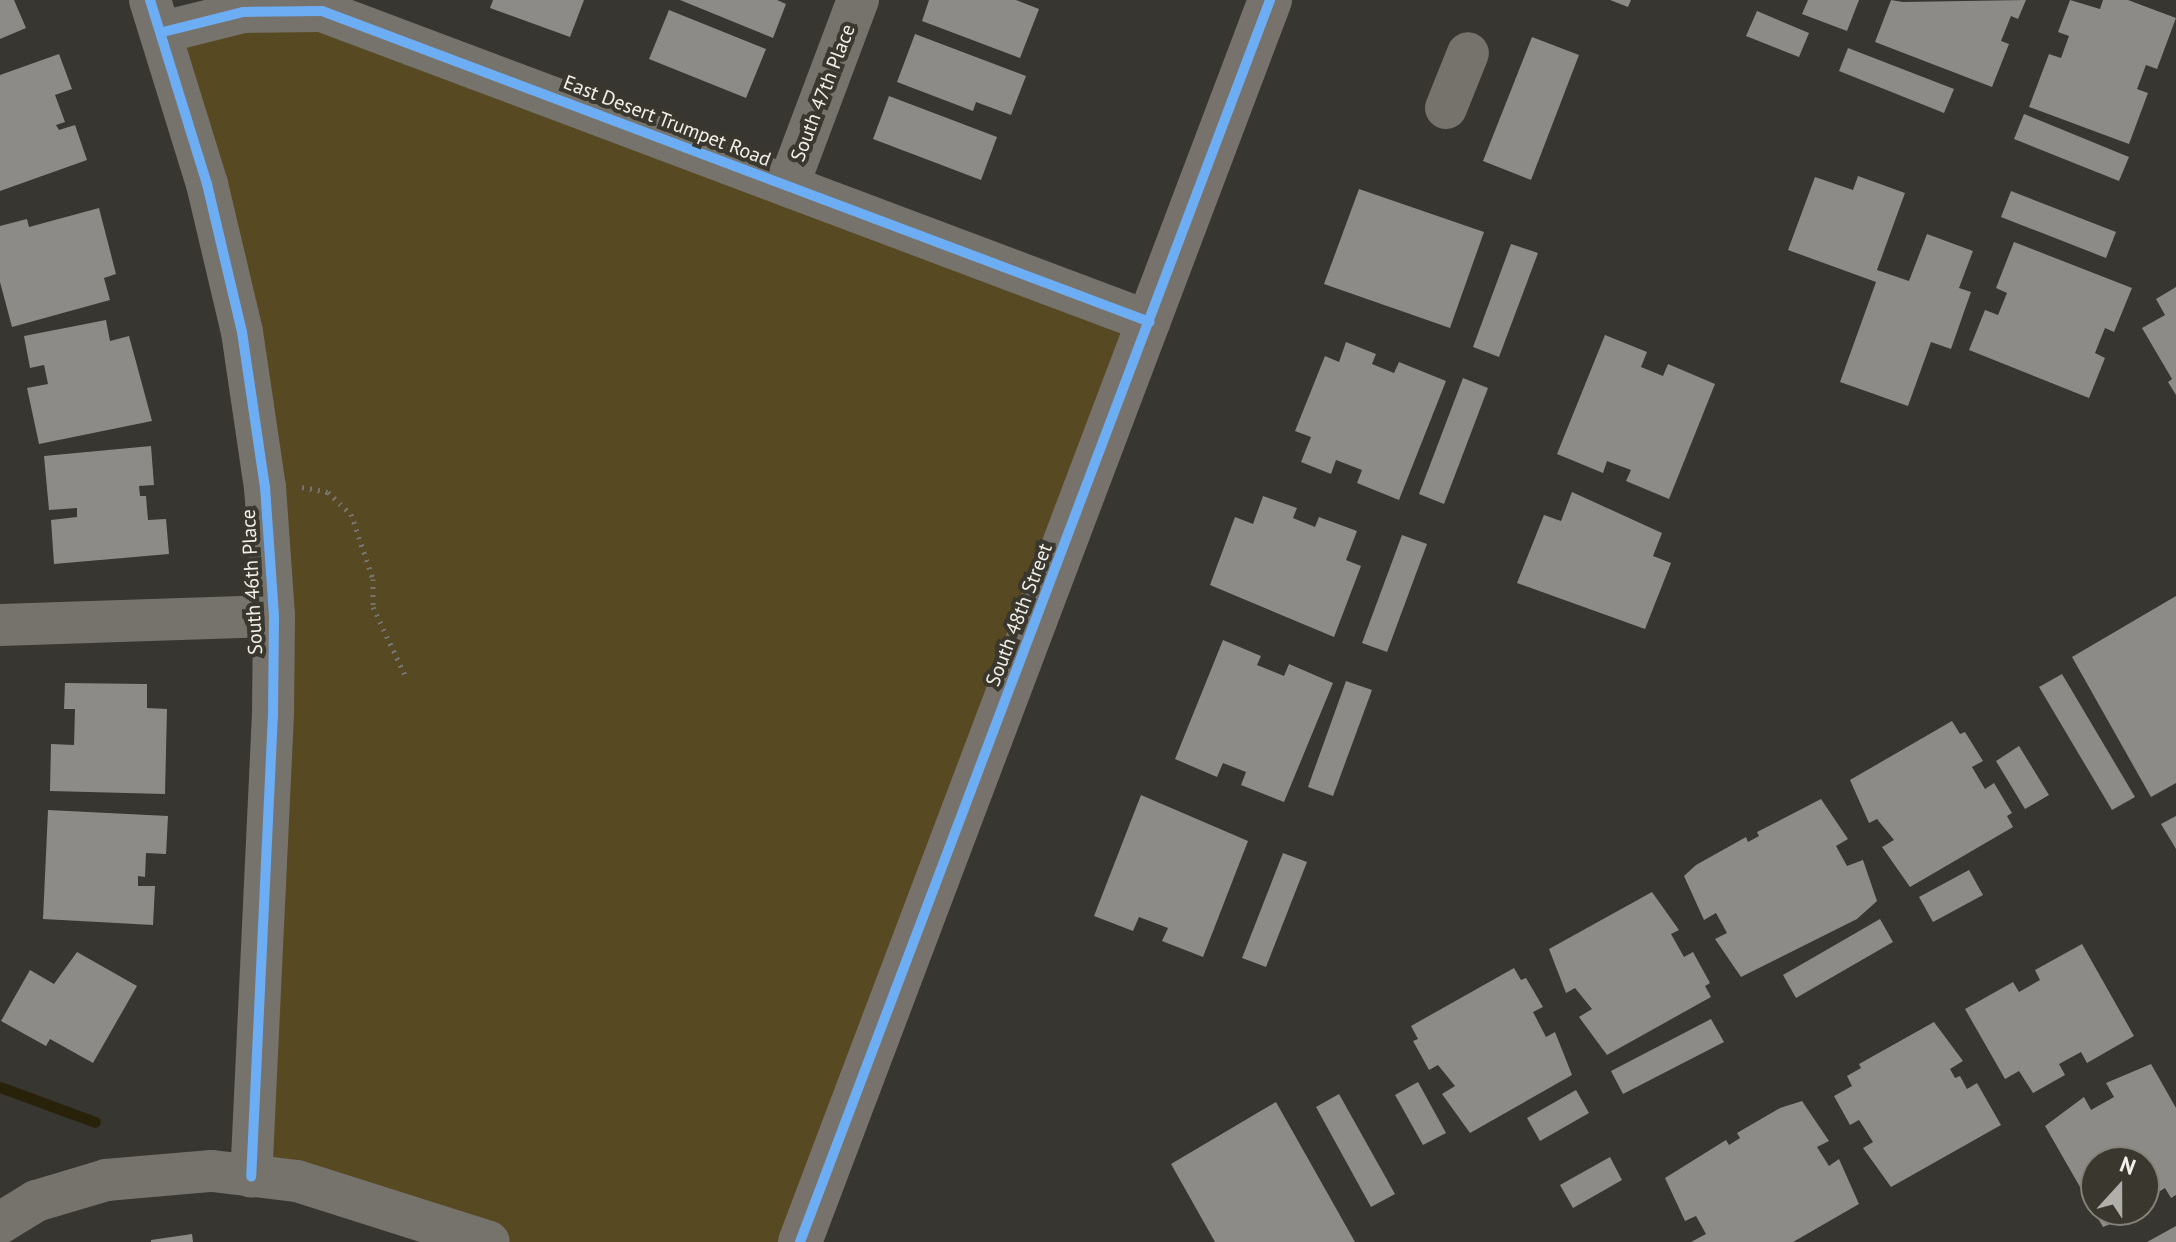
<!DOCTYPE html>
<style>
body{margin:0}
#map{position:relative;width:2176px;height:1242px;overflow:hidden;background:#373631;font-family:"PT Sans",sans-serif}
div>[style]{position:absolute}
.green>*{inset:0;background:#574a22}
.stream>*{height:11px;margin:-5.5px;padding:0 5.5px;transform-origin:5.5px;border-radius:5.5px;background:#29220a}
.building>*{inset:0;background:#8c8b87}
.path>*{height:5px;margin-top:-2.5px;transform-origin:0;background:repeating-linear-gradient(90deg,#76746e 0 2px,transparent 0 8px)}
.minor>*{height:42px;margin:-21px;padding:0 21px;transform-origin:21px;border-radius:21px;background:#76736c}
.major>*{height:44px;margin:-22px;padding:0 22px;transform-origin:22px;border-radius:22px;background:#77736c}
.cycleway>*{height:10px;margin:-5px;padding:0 5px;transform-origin:5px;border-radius:5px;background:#6dadf4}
span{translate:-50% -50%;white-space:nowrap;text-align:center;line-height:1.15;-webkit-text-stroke:8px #3a372e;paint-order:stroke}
.street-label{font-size:20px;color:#f2f0ea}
.north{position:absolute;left:2080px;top:1146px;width:80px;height:80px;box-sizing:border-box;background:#3a372e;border:2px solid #848179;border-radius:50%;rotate:21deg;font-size:22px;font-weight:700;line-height:32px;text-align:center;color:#f2f0ea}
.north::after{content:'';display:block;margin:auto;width:28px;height:36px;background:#b1afa9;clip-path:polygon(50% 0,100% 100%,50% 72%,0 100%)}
</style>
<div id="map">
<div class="green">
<div style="clip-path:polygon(285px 8px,1150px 322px,800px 1242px,489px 1242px,251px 1176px,265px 487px,163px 32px)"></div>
</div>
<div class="stream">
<div style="left:0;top:1087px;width:101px;rotate:20.2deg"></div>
</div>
<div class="building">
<div style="clip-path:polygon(0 0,14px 0,26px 28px,0 39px)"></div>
<div style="clip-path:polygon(493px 0,584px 0,570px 37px,490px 8px)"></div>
<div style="clip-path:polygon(680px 0,777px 0,786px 4px,773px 38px)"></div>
<div style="clip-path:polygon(929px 0,1016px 0,1039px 9px,1020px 58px,922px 21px)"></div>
<div style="clip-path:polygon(1610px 0,1631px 0,1628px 7px)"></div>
<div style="clip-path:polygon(1808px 0,1859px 0,1847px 31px,1802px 14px)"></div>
<div style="clip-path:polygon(1891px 0,1903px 2px,2026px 0,2018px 19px,2011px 16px,2001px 41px,2009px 44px,1992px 87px,1875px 42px)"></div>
<div style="clip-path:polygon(2070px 0,2100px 9px,2103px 0,2128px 0,2176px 18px,2157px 69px,2146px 65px,2137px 89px,2148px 93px,2129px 144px,2029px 107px,2049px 54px,2061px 58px,2069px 36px,2058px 32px)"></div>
<div style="clip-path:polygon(669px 10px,766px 49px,746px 98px,649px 59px)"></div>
<div style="clip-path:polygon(1757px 11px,1809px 33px,1799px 57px,1746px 36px)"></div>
<div style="clip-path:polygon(915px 34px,1026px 76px,1011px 115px,976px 102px,973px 111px,897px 82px)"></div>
<div style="clip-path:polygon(1532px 37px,1579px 55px,1531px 180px,1483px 161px)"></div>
<div style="clip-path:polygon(1848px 48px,1954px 89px,1944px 113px,1839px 71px)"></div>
<div style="clip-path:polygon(59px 54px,72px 89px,55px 95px,65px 122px,56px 125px,59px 130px,75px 125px,87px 160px,0 191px,0 75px)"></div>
<div style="clip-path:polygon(889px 96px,997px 137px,981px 180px,873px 139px)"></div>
<div style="clip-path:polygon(2024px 114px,2129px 157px,2119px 181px,2014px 139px)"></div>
<div style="clip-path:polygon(1858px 176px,1905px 193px,1877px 270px,1909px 281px,1927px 234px,1973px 251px,1959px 288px,1971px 292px,1951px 349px,1931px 342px,1908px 406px,1840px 382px,1876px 282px,1788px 250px,1815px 177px,1853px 190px)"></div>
<div style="clip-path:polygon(1359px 189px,1484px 232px,1450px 328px,1324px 284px)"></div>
<div style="clip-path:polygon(2011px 191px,2116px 232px,2106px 258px,2001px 217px)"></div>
<div style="clip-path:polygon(99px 208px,116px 274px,104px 278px,110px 300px,12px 327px,0 282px,0 226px,27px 219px,29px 227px)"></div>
<div style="clip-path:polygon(2014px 242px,2132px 288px,2114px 332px,2105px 328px,2095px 353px,2105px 358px,2089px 398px,1969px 350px,1985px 310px,1998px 315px,2007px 293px,1996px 288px)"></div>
<div style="clip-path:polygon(1511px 244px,1538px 253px,1499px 357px,1473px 347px)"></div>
<div style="clip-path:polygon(2176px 287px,2176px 395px,2168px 382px,2172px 379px,2142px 328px,2165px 315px,2156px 299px)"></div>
<div style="clip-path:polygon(106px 320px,110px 341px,129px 336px,152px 421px,39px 444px,27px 388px,48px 384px,44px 365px,30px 368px,24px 336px)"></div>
<div style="clip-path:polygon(1605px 335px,1647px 352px,1641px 367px,1663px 376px,1668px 364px,1715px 384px,1669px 499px,1626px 481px,1631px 470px,1607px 461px,1603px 473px,1557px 454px)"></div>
<div style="clip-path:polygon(1346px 342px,1376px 354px,1372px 364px,1394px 373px,1399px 362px,1446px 381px,1399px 500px,1357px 483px,1362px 470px,1336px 460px,1331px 474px,1301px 462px,1311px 437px,1295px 431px,1325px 356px,1339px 362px)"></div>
<div style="clip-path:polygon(1463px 378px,1488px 388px,1444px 504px,1419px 494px)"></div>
<div style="clip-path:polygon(151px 446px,154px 485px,139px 486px,140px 496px,146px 496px,148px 520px,166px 519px,169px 554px,54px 564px,51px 520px,77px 517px,77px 508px,49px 510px,44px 456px)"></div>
<div style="clip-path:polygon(1572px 492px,1662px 533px,1653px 556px,1671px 563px,1645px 629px,1517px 583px,1544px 515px,1561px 521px)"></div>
<div style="clip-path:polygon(1263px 496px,1297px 508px,1293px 518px,1315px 527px,1319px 517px,1357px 531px,1346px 560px,1361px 566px,1334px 637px,1210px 585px,1235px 517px,1253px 524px)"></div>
<div style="clip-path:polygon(1402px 535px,1427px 544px,1387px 652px,1362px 643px)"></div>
<div style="clip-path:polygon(2176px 596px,2176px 783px,2151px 797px,2072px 657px)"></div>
<div style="clip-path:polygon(1223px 640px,1261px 656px,1257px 665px,1284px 676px,1289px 664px,1333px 683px,1284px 802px,1241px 785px,1246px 772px,1223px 763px,1217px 777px,1175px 759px)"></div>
<div style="clip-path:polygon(2062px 674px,2135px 797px,2112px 810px,2039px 687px)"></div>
<div style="clip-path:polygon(1346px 681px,1372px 690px,1333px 796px,1308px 787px)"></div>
<div style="clip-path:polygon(65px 683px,147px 684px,147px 708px,167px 709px,165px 794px,50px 791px,51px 744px,74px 745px,75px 709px,64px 709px)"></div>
<div style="clip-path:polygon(1952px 721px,1960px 734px,1965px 732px,1983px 761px,1972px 767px,1985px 789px,1994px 783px,2012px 813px,2007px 816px,2013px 827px,1910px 887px,1882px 847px,1894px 840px,1877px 819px,1869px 823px,1850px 780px)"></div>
<div style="clip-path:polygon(2019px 746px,2049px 795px,2025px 809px,1996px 761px)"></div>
<div style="clip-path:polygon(1141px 795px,1248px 841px,1203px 957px,1162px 941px,1168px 928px,1139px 917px,1133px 931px,1094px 916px)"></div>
<div style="clip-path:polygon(1821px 799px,1848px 839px,1836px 846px,1847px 866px,1863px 860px,1877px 901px,1857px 919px,1741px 977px,1715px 939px,1727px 933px,1716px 913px,1704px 920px,1684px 876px,1696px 865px,1746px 837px,1748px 842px,1759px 836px,1757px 832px)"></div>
<div style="clip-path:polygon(48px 810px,168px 816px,166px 854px,146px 853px,145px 877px,138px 876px,138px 886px,155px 886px,153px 925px,43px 919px)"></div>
<div style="clip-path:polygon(2176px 816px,2176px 849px,2161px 824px)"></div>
<div style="clip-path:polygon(1283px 853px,1307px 862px,1266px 967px,1242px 958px)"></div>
<div style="clip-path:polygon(1969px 870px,1983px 895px,1933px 922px,1919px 897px)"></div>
<div style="clip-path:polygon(1652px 892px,1679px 930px,1671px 934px,1684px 957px,1693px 952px,1710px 983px,1705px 986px,1711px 997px,1607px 1055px,1579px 1017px,1592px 1009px,1575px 988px,1566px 993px,1549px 949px)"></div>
<div style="clip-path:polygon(1880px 919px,1893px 942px,1796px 998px,1783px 975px)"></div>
<div style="clip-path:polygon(2082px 944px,2134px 1036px,2087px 1063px,2081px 1052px,2059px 1064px,2065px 1075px,2033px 1093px,2019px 1071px,2005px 1079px,1965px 1009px,2013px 982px,2019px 992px,2040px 980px,2035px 970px)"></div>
<div style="clip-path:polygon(77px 952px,137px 986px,93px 1063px,50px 1039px,46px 1046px,1px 1021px,30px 970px,54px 984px)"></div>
<div style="clip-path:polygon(1514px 968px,1521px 980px,1526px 978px,1543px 1007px,1533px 1012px,1546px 1037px,1555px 1032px,1572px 1075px,1470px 1133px,1442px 1094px,1455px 1086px,1438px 1065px,1429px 1070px,1413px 1041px,1418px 1039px,1411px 1026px)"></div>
<div style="clip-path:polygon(1711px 1019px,1724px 1042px,1623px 1094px,1611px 1071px)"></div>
<div style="clip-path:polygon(1934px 1022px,1963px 1061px,1950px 1069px,1955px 1078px,1960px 1076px,1967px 1089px,1977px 1083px,2001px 1125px,1891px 1187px,1863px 1148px,1873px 1142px,1859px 1120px,1850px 1125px,1834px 1096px,1852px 1086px,1847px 1076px,1861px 1068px,1859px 1064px)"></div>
<div style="clip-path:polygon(2151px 1064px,2176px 1108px,2176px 1195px,2171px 1198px,2165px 1188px,2144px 1201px,2144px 1162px,2096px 1162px,2096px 1210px,2146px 1210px,2103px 1227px,2045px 1126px,2084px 1097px,2091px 1110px,2114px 1097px,2106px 1083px)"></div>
<div style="clip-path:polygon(1418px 1082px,1446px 1133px,1423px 1145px,1395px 1095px)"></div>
<div style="clip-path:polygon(1576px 1090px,1589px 1113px,1540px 1141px,1527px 1118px)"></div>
<div style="clip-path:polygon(1339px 1094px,1395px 1194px,1371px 1207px,1316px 1107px)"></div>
<div style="clip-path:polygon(1802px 1101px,1829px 1141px,1817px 1147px,1829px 1166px,1839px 1159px,1859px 1204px,1793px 1242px,1691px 1242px,1706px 1234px,1696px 1216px,1685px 1221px,1665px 1178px,1726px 1140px,1729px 1145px,1740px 1138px,1737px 1133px,1780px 1108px)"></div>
<div style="clip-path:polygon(1276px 1102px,1355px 1242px,1215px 1242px,1171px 1164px)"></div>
<div style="clip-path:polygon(1610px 1157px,1622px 1180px,1573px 1208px,1560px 1185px)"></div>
<div style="clip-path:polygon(2176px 1226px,2176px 1242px,2147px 1242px)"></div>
<div style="clip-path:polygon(192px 1234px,193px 1242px,151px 1242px,151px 1240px)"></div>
</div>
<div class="path">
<div style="left:302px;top:487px;width:26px;rotate:11deg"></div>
<div style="left:328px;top:492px;width:32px;rotate:44deg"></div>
<div style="left:351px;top:514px;width:69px;rotate:71.3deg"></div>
<div style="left:373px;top:579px;width:28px;rotate:90deg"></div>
<div style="left:373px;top:607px;width:75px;rotate:64.8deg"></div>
</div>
<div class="minor">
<div style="left:150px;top:0;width:193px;rotate:72.8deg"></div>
<div style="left:207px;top:184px;width:152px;rotate:76.7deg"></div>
<div style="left:242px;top:332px;width:157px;rotate:81.6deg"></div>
<div style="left:265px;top:487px;width:129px;rotate:86deg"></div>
<div style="left:274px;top:616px;width:98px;rotate:90.6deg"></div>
<div style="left:273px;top:714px;width:463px;rotate:92.7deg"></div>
<div style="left:163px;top:32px;width:82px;rotate:-14deg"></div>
<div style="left:243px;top:12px;width:79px;rotate:-0.7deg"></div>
<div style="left:322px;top:11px;width:884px;rotate:20.59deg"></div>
<div style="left:1446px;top:108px;width:59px;rotate:-68.2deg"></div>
<div style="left:788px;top:186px;width:199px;rotate:-69.4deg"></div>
<div style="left:0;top:625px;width:274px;rotate:-1.9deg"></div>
<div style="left:0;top:1223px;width:42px;rotate:-31.4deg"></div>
<div style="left:36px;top:1201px;width:73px;rotate:-16.7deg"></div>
<div style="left:106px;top:1180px;width:106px;rotate:-4.9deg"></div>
<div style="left:212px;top:1171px;width:86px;rotate:6.7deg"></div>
<div style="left:297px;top:1181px;width:201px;rotate:17.6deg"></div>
</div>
<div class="major">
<div style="left:800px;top:1242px;width:1328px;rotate:-69.27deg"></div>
</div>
<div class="cycleway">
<div style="left:150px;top:0;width:193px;rotate:72.8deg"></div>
<div style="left:207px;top:184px;width:152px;rotate:76.7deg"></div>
<div style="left:242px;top:332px;width:157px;rotate:81.6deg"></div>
<div style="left:265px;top:487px;width:129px;rotate:86deg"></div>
<div style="left:274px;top:616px;width:98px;rotate:90.6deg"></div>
<div style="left:273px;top:714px;width:463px;rotate:92.7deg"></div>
<div style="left:163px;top:32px;width:82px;rotate:-14deg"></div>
<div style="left:243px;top:12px;width:79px;rotate:-0.7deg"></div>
<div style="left:322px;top:11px;width:884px;rotate:20.59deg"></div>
<div style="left:800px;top:1242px;width:1328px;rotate:-69.27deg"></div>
</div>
<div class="street-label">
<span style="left:823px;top:93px;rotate:-69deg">South 47th Place</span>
<span style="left:667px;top:121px;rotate:21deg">East Desert Trumpet Road</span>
<span style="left:252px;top:582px;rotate:-93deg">South 46th Place</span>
<span style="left:1019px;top:615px;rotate:-69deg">South 48th Street</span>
</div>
<div class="north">N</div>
</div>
